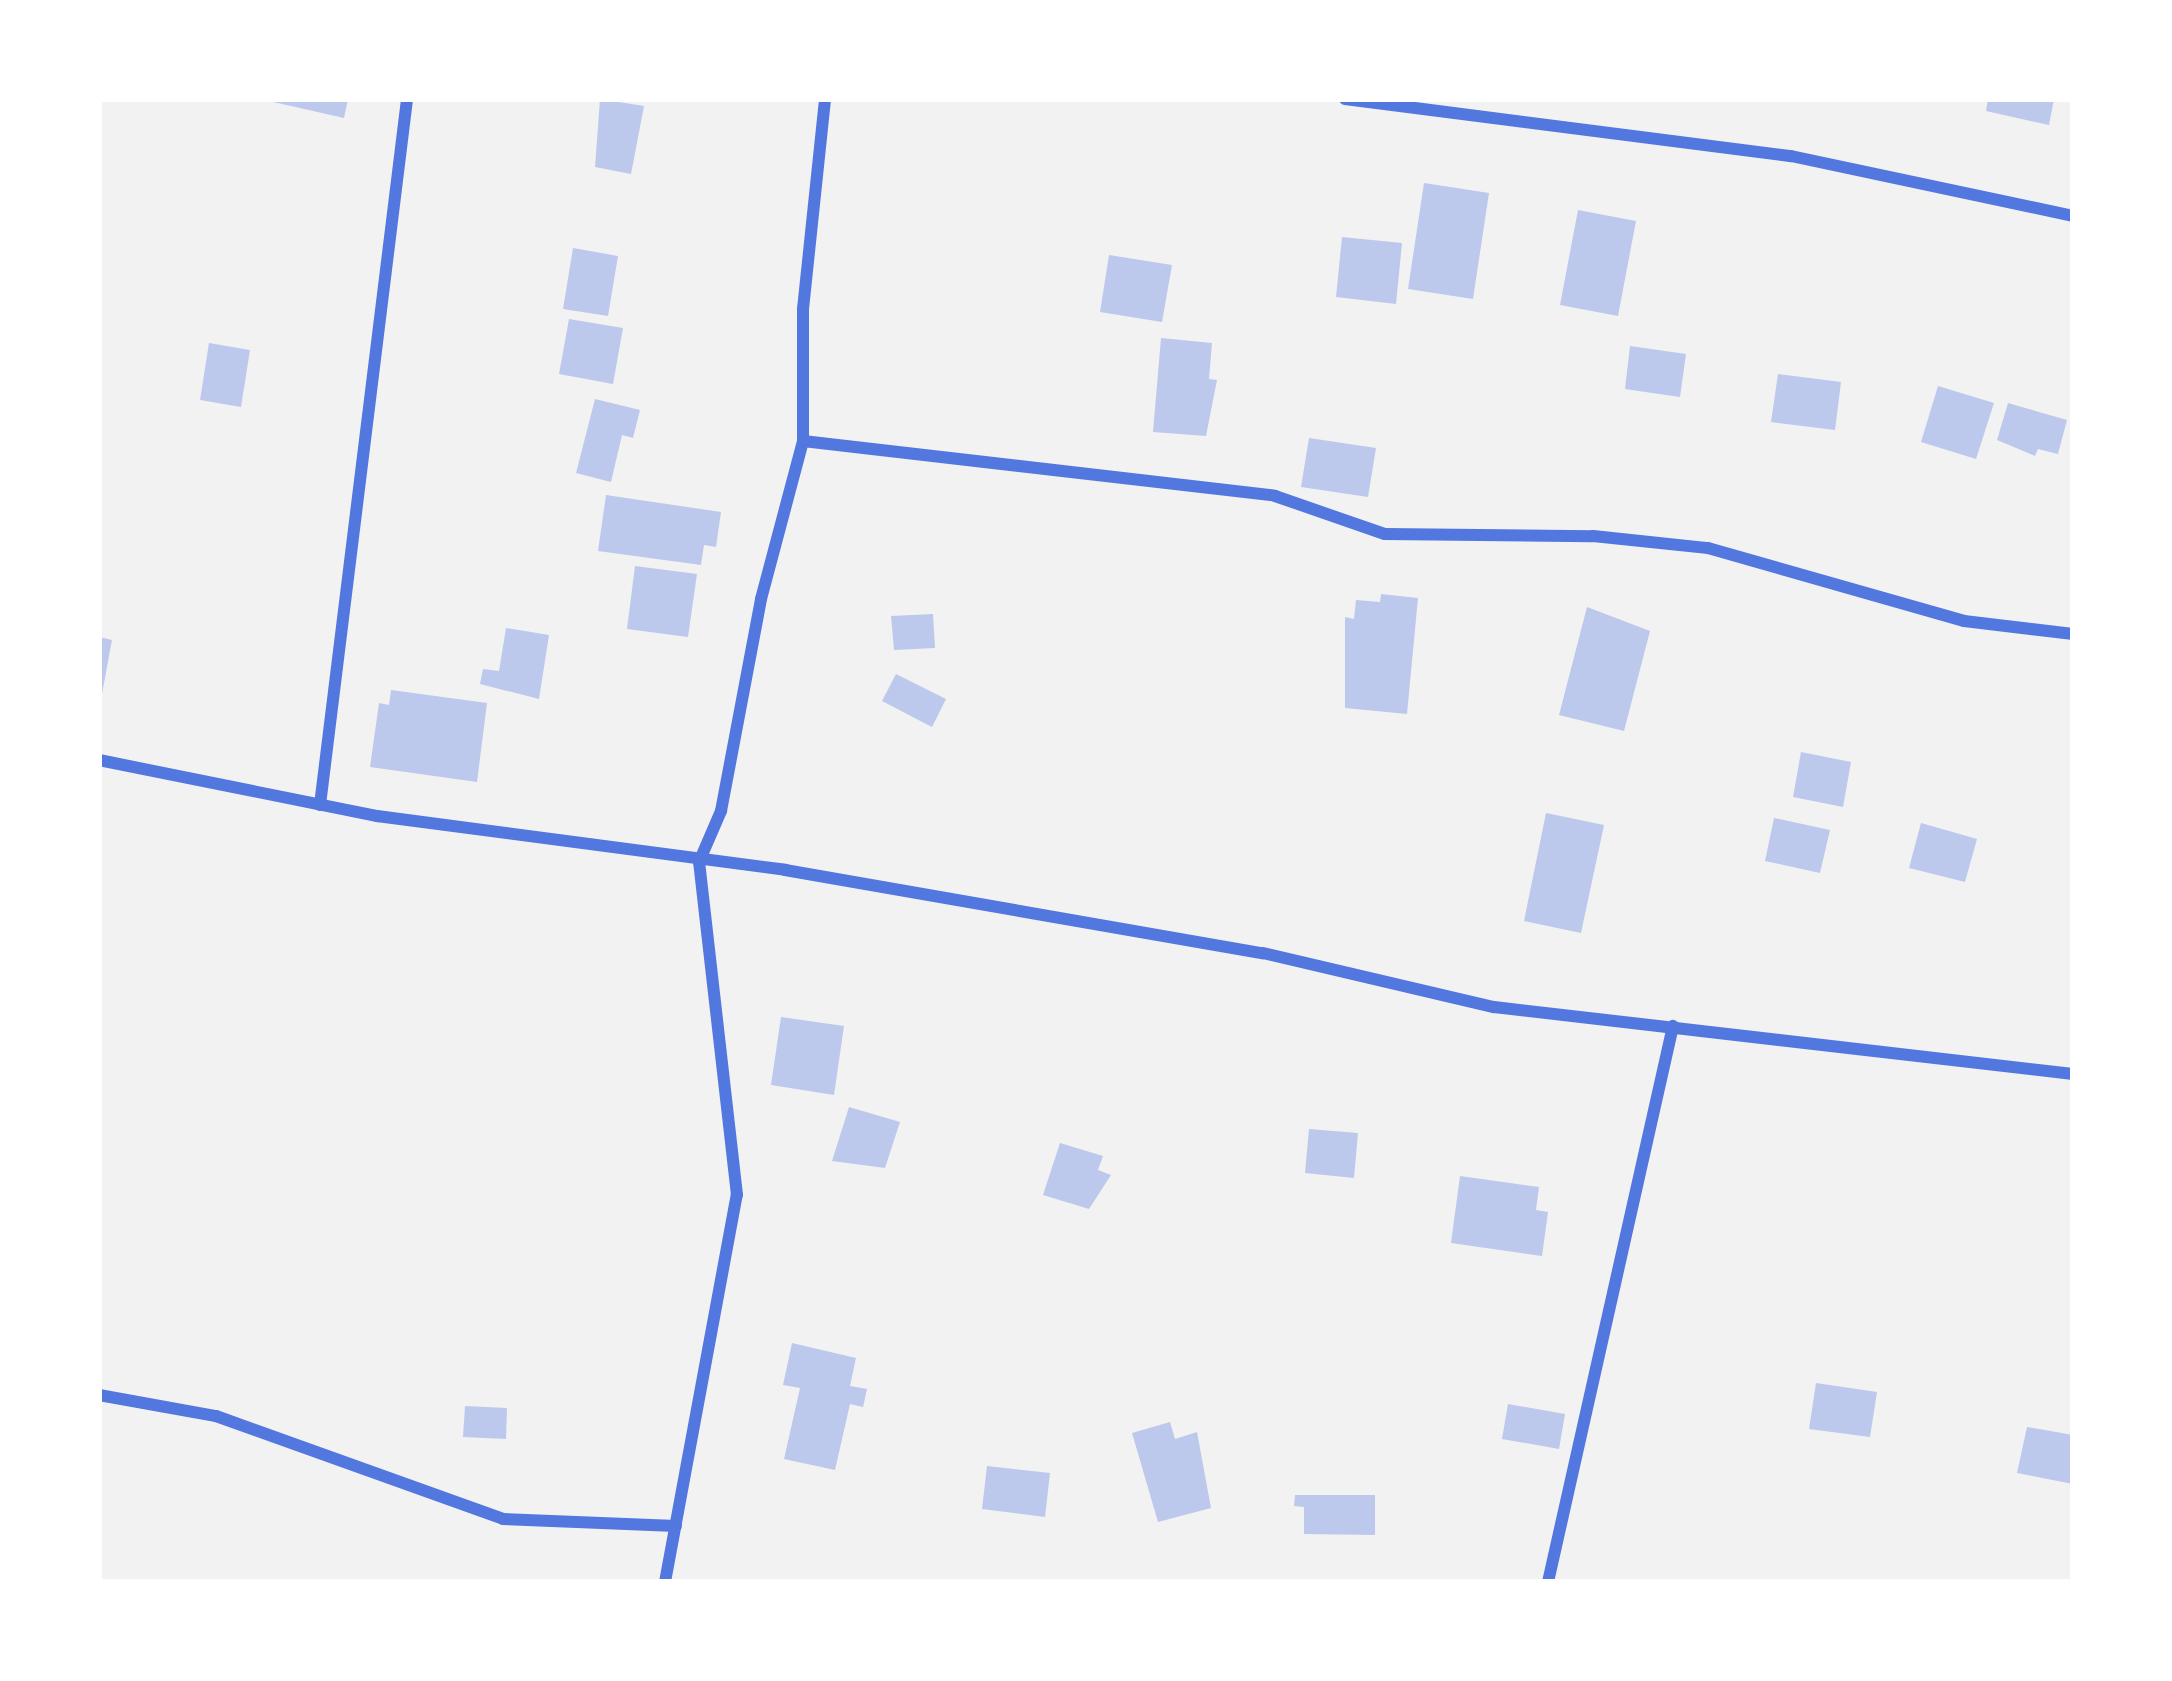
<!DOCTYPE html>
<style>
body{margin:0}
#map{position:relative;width:2172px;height:1681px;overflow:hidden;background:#f2f2f2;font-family:Figtree,sans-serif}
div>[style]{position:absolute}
.building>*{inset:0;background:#bdc9ec}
.minor>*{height:12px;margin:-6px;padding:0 6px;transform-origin:6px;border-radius:6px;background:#5277de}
span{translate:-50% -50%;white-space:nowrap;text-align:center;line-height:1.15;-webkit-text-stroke:10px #fff;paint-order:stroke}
.frame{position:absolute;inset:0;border:102px solid #fff;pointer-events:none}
</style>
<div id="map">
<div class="building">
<div style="clip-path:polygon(260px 99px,348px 99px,344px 118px)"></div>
<div style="clip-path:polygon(600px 99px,644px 106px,631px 174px,595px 167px)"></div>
<div style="clip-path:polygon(1988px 99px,2054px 99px,2049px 125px,1986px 111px)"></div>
<div style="clip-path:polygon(1424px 183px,1489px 193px,1473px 299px,1408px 289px)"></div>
<div style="clip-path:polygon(1578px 210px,1636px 221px,1618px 316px,1560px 305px)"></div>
<div style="clip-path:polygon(1342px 237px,1402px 243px,1396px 304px,1336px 297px)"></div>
<div style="clip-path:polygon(573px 248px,618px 256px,608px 316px,563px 309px)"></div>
<div style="clip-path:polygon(1109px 255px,1172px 265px,1162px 322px,1100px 312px)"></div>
<div style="clip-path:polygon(569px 319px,623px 328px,613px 384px,559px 374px)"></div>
<div style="clip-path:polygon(1161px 338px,1212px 343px,1209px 379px,1217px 380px,1206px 436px,1153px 432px)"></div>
<div style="clip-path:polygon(209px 343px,250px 350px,241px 407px,200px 400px)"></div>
<div style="clip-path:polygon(1630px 346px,1686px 354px,1680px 397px,1625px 389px)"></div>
<div style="clip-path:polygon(1778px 374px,1841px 382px,1835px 430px,1771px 422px)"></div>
<div style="clip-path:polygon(1938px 386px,1994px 403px,1976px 459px,1921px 442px)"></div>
<div style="clip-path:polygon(595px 399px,640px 410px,633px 438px,622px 435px,611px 482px,576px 473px)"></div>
<div style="clip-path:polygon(2008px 403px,2067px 420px,2058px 454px,2038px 449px,2035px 456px,1997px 440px)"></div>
<div style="clip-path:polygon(1309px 438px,1376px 448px,1368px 497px,1301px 487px)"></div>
<div style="clip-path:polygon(606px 495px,721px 512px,716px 547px,704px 545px,701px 565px,598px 551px)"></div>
<div style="clip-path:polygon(635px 566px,697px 574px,688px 637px,627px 629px)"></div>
<div style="clip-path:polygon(1381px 594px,1418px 598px,1407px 714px,1345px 708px,1345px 617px,1354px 619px,1356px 600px,1380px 602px)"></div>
<div style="clip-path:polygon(1587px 607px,1650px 631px,1624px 731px,1559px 715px)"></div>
<div style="clip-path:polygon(933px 614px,935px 648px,894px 650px,891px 616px)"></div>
<div style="clip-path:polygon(506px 628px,549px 635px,539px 699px,480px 684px,483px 669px,499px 671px)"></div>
<div style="clip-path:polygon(99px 637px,112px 640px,101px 699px,99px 698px)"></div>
<div style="clip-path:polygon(896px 674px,946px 699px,932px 727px,882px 701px)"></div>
<div style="clip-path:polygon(391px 690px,487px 703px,477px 782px,370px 767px,379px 703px,389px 705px)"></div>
<div style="clip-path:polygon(1801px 752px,1851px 762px,1843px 807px,1793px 797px)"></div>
<div style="clip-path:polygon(1546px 813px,1604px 825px,1581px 933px,1524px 921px)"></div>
<div style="clip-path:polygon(1774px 818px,1830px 830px,1820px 873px,1765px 861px)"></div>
<div style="clip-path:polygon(1921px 823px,1977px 839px,1965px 882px,1909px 868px)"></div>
<div style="clip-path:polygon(781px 1017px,844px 1026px,834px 1095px,771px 1085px)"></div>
<div style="clip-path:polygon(849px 1107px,900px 1122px,885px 1168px,832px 1161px)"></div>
<div style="clip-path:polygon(1309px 1129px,1358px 1133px,1354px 1178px,1305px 1173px)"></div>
<div style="clip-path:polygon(1060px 1143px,1103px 1156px,1098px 1170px,1111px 1175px,1089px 1209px,1043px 1195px)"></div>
<div style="clip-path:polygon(1460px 1176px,1539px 1187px,1536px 1210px,1548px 1212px,1542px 1256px,1451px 1243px)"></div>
<div style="clip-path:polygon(792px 1343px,856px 1358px,850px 1386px,867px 1389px,863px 1407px,850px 1404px,835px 1470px,784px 1459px,800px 1388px,783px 1385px)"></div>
<div style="clip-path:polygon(1816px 1383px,1877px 1392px,1870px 1437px,1809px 1429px)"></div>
<div style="clip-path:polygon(1508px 1404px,1565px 1414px,1559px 1449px,1502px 1439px)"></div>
<div style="clip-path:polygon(465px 1406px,507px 1408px,506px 1439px,463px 1437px)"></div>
<div style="clip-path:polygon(1170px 1422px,1175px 1439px,1197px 1432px,1211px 1508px,1158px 1522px,1132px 1433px)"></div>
<div style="clip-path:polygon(2027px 1427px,2073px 1435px,2073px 1484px,2017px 1473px)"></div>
<div style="clip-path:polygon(987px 1466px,1050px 1473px,1045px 1517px,982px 1509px)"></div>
<div style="clip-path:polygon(1295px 1495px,1375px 1495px,1375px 1535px,1304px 1534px,1304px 1507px,1294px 1506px)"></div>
</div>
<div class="minor">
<div style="left:1345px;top:99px;width:450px;rotate:7.3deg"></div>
<div style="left:1791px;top:156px;width:288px;rotate:12deg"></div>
<div style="left:803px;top:441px;width:475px;rotate:6.6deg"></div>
<div style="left:1275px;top:496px;width:116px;rotate:19.1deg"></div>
<div style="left:1385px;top:534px;width:208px;rotate:0.6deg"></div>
<div style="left:1593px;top:536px;width:116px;rotate:6deg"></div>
<div style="left:1708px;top:548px;width:266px;rotate:15.9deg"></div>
<div style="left:1964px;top:621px;width:110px;rotate:6.8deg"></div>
<div style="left:99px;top:760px;width:284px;rotate:11.4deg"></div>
<div style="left:377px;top:816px;width:412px;rotate:7.5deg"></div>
<div style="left:785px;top:870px;width:485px;rotate:9.9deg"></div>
<div style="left:1263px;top:953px;width:237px;rotate:13.2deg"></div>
<div style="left:1494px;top:1007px;width:583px;rotate:6.6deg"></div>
<div style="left:320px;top:805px;width:711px;rotate:-82.97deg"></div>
<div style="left:99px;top:1395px;width:119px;rotate:10.2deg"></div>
<div style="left:216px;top:1416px;width:305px;rotate:19.7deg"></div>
<div style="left:503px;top:1519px;width:173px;rotate:2.3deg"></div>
<div style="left:665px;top:1582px;width:394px;rotate:-79.5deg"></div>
<div style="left:737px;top:1195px;width:335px;rotate:-96.5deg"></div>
<div style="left:699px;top:862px;width:56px;rotate:-66.7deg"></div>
<div style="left:721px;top:811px;width:216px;rotate:-79.3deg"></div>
<div style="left:761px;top:599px;width:163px;rotate:-75.1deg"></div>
<div style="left:803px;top:441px;width:132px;rotate:-90deg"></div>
<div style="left:803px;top:309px;width:211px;rotate:-84deg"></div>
<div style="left:1548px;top:1582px;width:570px;rotate:-77.33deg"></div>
</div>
<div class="frame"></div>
</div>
